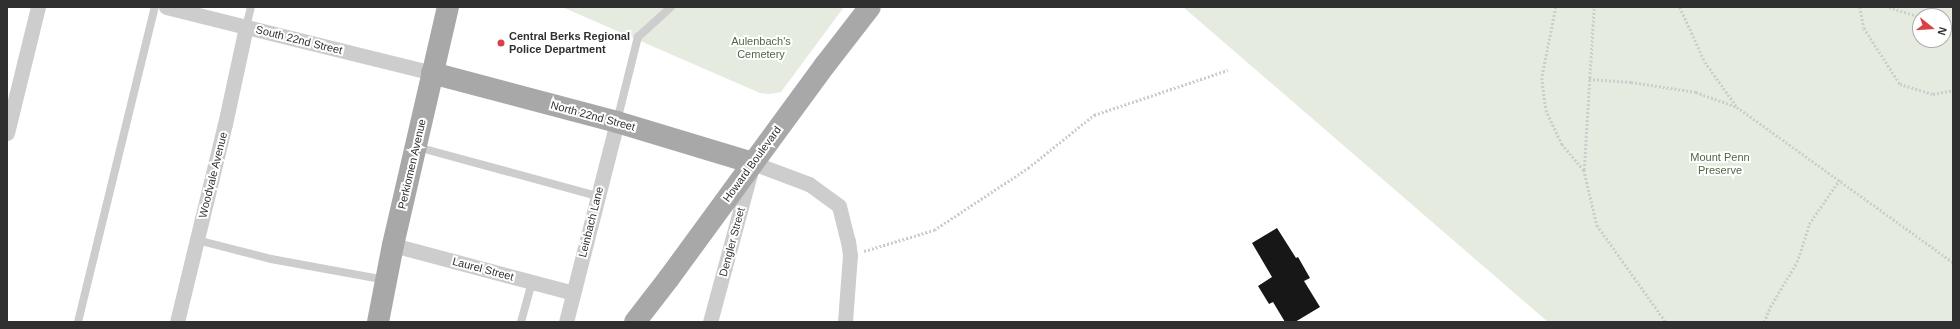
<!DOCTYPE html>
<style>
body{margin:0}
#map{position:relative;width:1960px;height:329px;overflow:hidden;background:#fff;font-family:Helvetica,sans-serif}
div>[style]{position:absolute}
.green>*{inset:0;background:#e5ecdf}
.building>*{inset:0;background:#171717}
.path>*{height:2.5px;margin-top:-1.25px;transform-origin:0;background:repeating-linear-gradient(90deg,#cdcdcd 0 2px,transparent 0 4px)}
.service>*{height:8px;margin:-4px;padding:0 4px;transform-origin:4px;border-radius:4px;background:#cdcdcd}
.minor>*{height:15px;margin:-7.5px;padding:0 7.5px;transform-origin:7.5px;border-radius:7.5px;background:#cdcdcd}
.primary>*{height:22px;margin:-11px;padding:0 11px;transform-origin:11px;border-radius:11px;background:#a8a8a8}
.dots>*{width:11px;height:11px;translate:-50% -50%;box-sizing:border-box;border:2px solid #fff;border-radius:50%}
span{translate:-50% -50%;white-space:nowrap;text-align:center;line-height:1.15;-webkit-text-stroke:4px #fff;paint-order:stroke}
.poi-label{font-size:11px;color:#303030;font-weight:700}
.left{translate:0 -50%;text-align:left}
.street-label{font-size:11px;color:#303030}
.park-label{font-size:11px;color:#516940}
.frame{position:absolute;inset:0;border:8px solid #303030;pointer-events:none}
.north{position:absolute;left:1912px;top:8px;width:40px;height:40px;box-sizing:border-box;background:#fff;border:1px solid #acacac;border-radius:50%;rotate:107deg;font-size:11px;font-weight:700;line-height:16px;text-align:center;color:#303030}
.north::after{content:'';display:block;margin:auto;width:14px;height:18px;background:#d94144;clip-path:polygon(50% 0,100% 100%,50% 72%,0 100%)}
</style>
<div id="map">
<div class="green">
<div style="clip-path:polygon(562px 7px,844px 7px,781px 92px,769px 94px,760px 93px)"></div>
<div style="clip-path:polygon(evenodd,1183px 7px,1953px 7px,1953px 322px,1548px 322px,1183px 7px,1920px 16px,1944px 16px,1944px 40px,1920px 40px,1920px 16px)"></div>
</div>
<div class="building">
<div style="clip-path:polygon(1277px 228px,1296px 258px,1298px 257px,1310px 278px,1304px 281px,1320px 307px,1295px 322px,1285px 322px,1273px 302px,1269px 304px,1258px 286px,1272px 277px,1252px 243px)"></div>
</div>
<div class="path">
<div style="left:1556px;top:7px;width:72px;rotate:101.2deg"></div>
<div style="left:1542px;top:78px;width:32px;rotate:83deg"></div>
<div style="left:1546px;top:110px;width:38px;rotate:65deg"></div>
<div style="left:1562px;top:144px;width:34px;rotate:50deg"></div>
<div style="left:1584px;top:170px;width:57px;rotate:76.7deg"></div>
<div style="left:1597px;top:225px;width:119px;rotate:54.6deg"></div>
<div style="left:1680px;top:7px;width:60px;rotate:65.6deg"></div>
<div style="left:1705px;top:62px;width:55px;rotate:54.6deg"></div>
<div style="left:1737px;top:107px;width:266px;rotate:35.7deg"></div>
<div style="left:1860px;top:7px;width:21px;rotate:79deg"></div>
<div style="left:1864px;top:28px;width:67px;rotate:57.3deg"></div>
<div style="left:1900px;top:84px;width:34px;rotate:17deg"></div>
<div style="left:1933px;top:94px;width:20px;rotate:-11deg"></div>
<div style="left:1889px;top:7px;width:33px;rotate:18deg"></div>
<div style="left:1944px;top:25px;width:9px;rotate:18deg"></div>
<div style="left:1589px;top:79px;width:42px;rotate:4.1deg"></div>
<div style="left:1631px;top:82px;width:66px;rotate:8.7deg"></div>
<div style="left:1696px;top:92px;width:44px;rotate:20.1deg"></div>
<div style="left:1584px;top:170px;width:163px;rotate:-86.5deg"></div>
<div style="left:864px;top:251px;width:73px;rotate:-16.7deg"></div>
<div style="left:934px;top:230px;width:113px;rotate:-33.4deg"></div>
<div style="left:1028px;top:168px;width:85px;rotate:-38.8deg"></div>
<div style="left:1094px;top:115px;width:141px;rotate:-18.6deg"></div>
<div style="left:1764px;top:322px;width:16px;rotate:-68deg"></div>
<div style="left:1770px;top:307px;width:52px;rotate:-59deg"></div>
<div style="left:1797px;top:262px;width:40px;rotate:-72deg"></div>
<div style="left:1809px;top:224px;width:55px;rotate:-55.4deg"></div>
</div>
<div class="service">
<div style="left:246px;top:27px;width:21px;rotate:-76deg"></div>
<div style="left:617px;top:121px;width:87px;rotate:-76deg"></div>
<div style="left:638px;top:37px;width:45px;rotate:-42.3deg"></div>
<div style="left:417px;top:147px;width:187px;rotate:15.2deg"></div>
<div style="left:197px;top:240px;width:76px;rotate:14.4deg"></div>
<div style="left:271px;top:259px;width:116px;rotate:10.4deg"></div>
<div style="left:78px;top:322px;width:324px;rotate:-76.3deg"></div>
<div style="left:521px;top:322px;width:41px;rotate:-74.6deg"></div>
</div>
<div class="minor">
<div style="left:166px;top:7px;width:274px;rotate:13.9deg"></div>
<div style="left:7px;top:133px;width:130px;rotate:-76.2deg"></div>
<div style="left:393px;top:245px;width:186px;rotate:14.9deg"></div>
<div style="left:177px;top:322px;width:204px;rotate:-76.4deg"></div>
<div style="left:225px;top:124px;width:99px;rotate:-77.8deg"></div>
<div style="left:566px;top:322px;width:206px;rotate:-75.7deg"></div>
<div style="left:710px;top:322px;width:165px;rotate:-74.9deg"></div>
<div style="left:753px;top:163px;width:60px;rotate:20.6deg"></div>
<div style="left:809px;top:184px;width:37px;rotate:36deg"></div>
<div style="left:839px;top:206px;width:36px;rotate:76deg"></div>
<div style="left:848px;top:241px;width:14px;rotate:82deg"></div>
<div style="left:850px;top:255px;width:67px;rotate:94.3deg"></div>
</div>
<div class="primary">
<div style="left:432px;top:73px;width:191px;rotate:14.8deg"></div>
<div style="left:617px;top:122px;width:142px;rotate:16.8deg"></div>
<div style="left:378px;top:322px;width:78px;rotate:-79deg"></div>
<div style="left:393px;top:245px;width:244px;rotate:-77deg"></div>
<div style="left:635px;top:322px;width:56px;rotate:-52.3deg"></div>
<div style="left:669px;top:278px;width:264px;rotate:-53.8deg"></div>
<div style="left:825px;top:65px;width:73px;rotate:-52.2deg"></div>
</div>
<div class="dots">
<div style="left:501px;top:43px;background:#d94144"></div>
</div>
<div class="poi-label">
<span class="left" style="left:509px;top:43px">Central Berks Regional<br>Police Department</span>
</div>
<div class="street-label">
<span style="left:299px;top:40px;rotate:14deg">South 22nd Street</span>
<span style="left:593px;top:116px;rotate:15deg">North 22nd Street</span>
<span style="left:412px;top:164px;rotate:-77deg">Perkiomen Avenue</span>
<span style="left:752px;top:164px;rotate:-54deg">Howard Boulevard</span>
<span style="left:213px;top:175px;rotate:-76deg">Woodvale Avenue</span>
<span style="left:591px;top:222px;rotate:-76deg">Leinbach Lane</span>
<span style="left:732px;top:242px;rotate:-75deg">Dengler Street</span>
<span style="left:483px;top:269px;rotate:15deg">Laurel Street</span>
</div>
<div class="park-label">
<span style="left:761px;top:48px">Aulenbach's<br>Cemetery</span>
<span style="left:1720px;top:164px">Mount Penn<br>Preserve</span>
</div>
<div class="frame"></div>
<div class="north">N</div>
</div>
